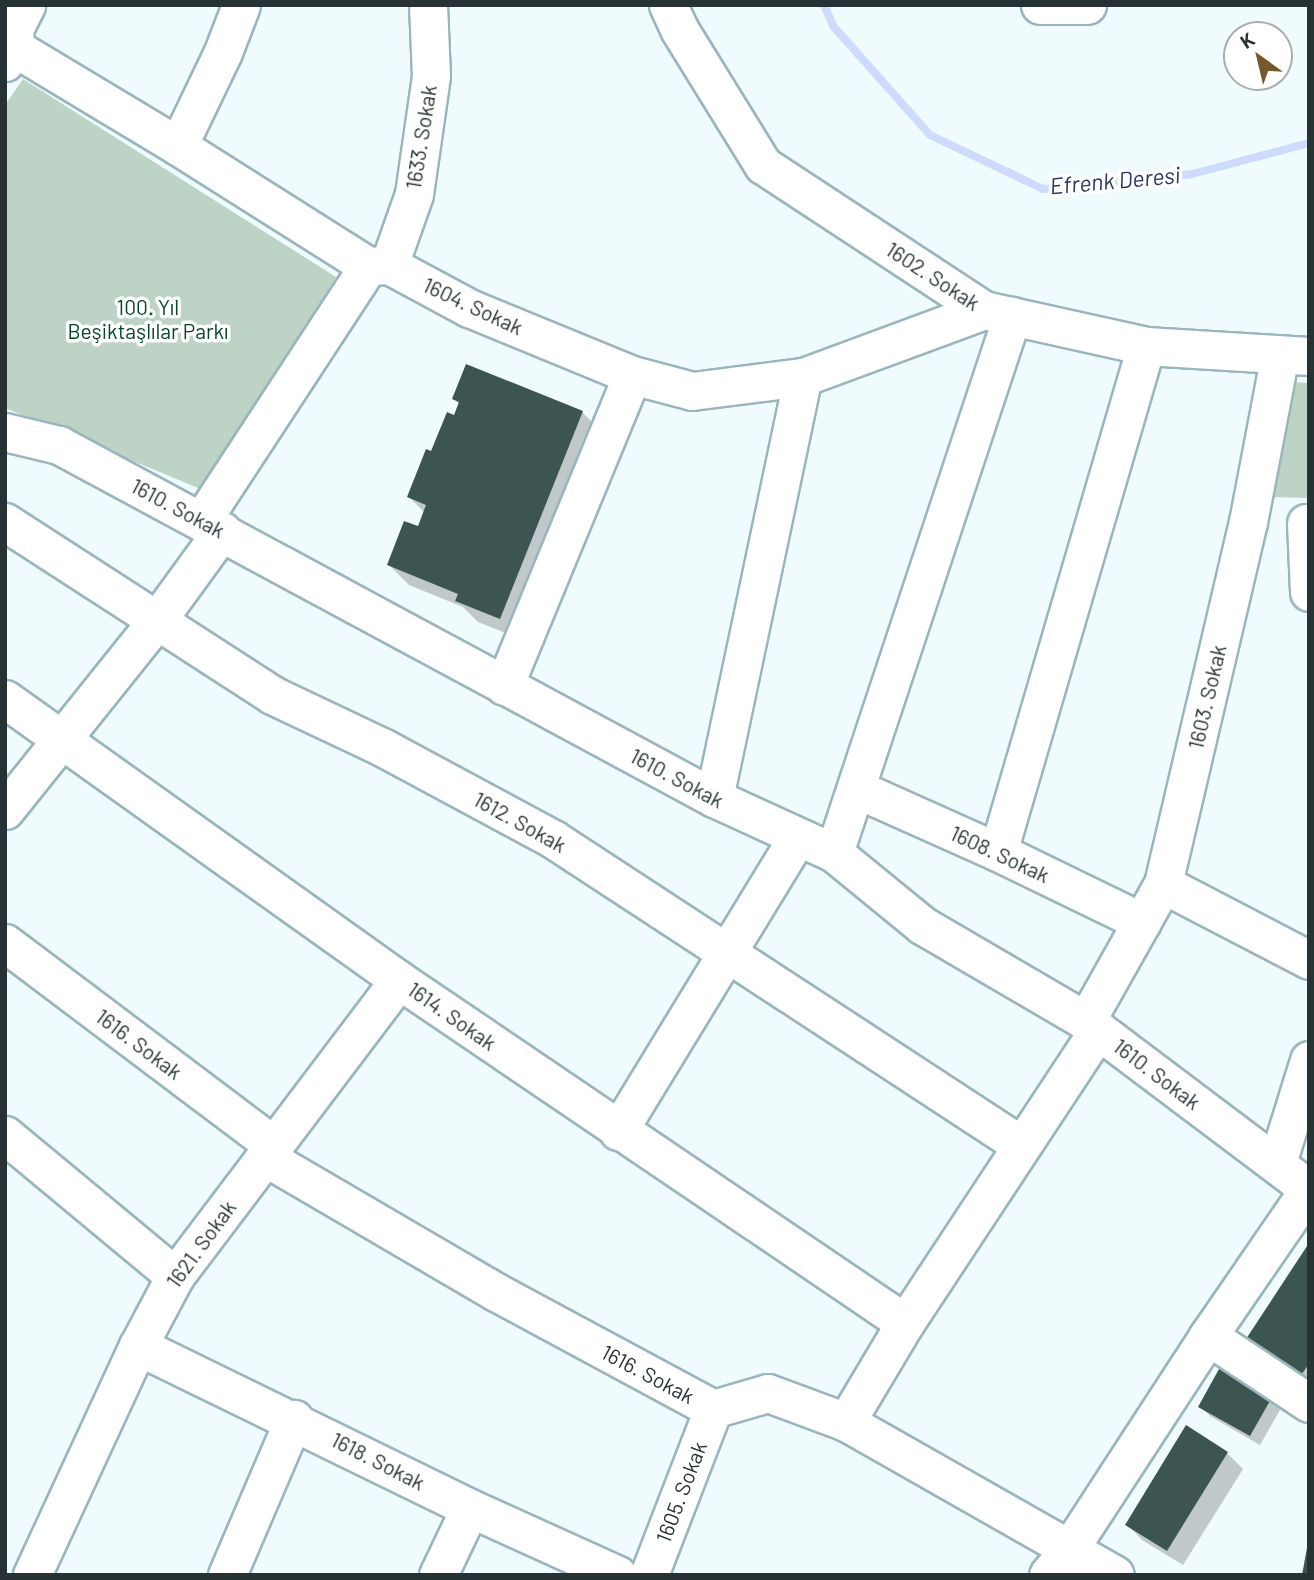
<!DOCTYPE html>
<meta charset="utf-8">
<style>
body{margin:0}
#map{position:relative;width:1314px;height:1580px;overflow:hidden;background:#f0fbfd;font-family:Barlow,sans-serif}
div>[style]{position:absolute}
.green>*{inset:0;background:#bcd3c5}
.shadow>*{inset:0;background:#0003}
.stream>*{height:8px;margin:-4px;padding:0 4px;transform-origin:4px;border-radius:4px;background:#cedbfc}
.building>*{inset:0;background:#3c5551}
.roads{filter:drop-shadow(2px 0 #9ab5bb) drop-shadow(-2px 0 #9ab5bb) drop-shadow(0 2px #9ab5bb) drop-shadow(0 -2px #9ab5bb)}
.minor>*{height:37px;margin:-18.5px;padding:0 18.5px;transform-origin:18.5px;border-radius:18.5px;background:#fff}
span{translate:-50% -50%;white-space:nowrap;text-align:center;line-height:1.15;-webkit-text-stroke:7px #fff;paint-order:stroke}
.street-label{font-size:21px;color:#273234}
.park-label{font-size:21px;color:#03462a}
.water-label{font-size:23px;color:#283661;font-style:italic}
.frame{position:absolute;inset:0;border:7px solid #273234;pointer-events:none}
.north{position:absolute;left:1223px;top:21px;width:70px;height:70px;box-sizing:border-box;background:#fff;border:2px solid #a9adae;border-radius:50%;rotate:326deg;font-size:19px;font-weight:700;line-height:28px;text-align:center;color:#273234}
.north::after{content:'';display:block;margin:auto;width:24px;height:32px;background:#76582c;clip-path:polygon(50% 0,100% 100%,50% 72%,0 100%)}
</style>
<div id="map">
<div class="green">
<div style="clip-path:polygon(23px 79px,336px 277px,203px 490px,5px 408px,5px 105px)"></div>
<div style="clip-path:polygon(1292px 382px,1309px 383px,1309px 498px,1268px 497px)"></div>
</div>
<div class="shadow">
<div style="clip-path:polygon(454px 399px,582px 412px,603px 433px,521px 639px,478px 622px,463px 607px,409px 585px,389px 565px,419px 528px,425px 513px,409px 497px,455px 417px,460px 405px)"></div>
<div style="clip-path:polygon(1309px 1248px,1309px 1384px,1263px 1354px,1248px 1338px)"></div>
<div style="clip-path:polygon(1270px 1400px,1280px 1410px,1260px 1445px,1210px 1416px,1200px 1406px)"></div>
<div style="clip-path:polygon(1186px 1428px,1227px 1453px,1243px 1469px,1183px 1565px,1142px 1540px,1127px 1524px)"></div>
</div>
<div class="stream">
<div style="left:824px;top:5px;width:24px;rotate:66deg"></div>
<div style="left:834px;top:27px;width:144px;rotate:48.4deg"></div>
<div style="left:930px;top:135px;width:125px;rotate:25.5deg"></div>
<div style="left:1043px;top:189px;width:150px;rotate:-5.7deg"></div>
<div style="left:1192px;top:174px;width:121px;rotate:-14.8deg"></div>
</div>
<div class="building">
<div style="clip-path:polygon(466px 364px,583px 411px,500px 619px,455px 601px,458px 594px,387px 565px,404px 521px,418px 526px,426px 505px,407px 497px,426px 449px,431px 451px,447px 412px,454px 415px,459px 402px,452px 399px)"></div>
<div style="clip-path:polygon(1309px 1243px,1309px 1364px,1301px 1375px,1246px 1339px)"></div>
<div style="clip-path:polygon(1219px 1369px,1271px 1399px,1250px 1436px,1198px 1407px)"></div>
<div style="clip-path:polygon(1186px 1425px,1228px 1452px,1167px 1551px,1125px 1525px)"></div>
<div style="clip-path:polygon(1307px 1548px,1309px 1575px,1302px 1575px)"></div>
</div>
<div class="roads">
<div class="minor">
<div style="left:668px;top:5px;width:26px;rotate:65deg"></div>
<div style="left:679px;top:29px;width:160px;rotate:58.3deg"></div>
<div style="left:763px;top:165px;width:264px;rotate:33.3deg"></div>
<div style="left:984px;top:310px;width:166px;rotate:12.5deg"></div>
<div style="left:1146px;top:346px;width:163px;rotate:3.5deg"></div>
<div style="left:1040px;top:5px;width:47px"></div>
<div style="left:5px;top:42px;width:202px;rotate:31deg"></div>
<div style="left:178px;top:146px;width:225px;rotate:32.3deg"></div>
<div style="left:368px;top:266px;width:21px;rotate:-3deg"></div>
<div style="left:389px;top:265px;width:91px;rotate:28.3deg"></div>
<div style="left:469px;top:308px;width:176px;rotate:22.3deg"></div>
<div style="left:632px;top:375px;width:62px;rotate:14.9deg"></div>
<div style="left:692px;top:391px;width:112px;rotate:-7.2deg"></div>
<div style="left:803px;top:377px;width:193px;rotate:-20.3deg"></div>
<div style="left:5px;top:62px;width:18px;rotate:-56deg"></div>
<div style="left:15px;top:47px;width:18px;rotate:-93deg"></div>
<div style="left:14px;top:29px;width:27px;rotate:-63deg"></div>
<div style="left:178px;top:146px;width:104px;rotate:-64.4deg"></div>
<div style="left:223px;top:52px;width:50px;rotate:-69deg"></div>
<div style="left:389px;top:265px;width:75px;rotate:-70.6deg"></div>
<div style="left:414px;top:194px;width:119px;rotate:-81.8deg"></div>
<div style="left:431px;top:76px;width:71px;rotate:-92.4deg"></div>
<div style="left:5px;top:432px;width:56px;rotate:13.5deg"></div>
<div style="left:59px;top:445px;width:744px;rotate:28.32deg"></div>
<div style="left:714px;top:798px;width:132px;rotate:24.6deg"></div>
<div style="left:834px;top:853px;width:114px;rotate:39.3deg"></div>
<div style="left:922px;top:925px;width:190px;rotate:30.3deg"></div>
<div style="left:1086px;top:1021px;width:279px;rotate:37deg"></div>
<div style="left:202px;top:520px;width:303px;rotate:-56.8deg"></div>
<div style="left:5px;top:522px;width:318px;rotate:32.9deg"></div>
<div style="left:272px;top:695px;width:124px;rotate:25.3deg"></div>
<div style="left:384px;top:748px;width:192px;rotate:28.3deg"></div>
<div style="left:553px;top:839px;width:559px;rotate:33.18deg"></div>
<div style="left:1306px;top:523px;width:69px;rotate:87.5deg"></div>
<div style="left:504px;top:686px;width:336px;rotate:-67.6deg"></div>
<div style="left:5px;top:699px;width:484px;rotate:35.5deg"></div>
<div style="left:399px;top:980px;width:611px;rotate:34.13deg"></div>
<div style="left:857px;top:789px;width:154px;rotate:24.1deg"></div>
<div style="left:998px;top:852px;width:160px;rotate:25.9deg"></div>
<div style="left:714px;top:798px;width:430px;rotate:-78.1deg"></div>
<div style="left:5px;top:810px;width:245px;rotate:-51.3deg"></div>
<div style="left:158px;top:619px;width:109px;rotate:-54deg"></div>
<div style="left:998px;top:852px;width:527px;rotate:-73.7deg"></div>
<div style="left:834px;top:853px;width:566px;rotate:-71.66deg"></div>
<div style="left:1163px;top:884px;width:165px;rotate:27.5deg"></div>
<div style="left:5px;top:943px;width:336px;rotate:37deg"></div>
<div style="left:1086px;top:1021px;width:157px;rotate:-60.7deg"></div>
<div style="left:1163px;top:884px;width:372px;rotate:-76.8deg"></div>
<div style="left:1248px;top:522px;width:170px;rotate:-79.2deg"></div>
<div style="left:618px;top:1131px;width:343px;rotate:-58.6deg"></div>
<div style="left:5px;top:1135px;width:221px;rotate:39.7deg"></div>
<div style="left:265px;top:1157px;width:268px;rotate:30.3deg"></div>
<div style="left:496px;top:1292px;width:247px;rotate:28.3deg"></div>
<div style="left:713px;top:1409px;width:57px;rotate:-16.2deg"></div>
<div style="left:768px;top:1393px;width:83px;rotate:20.4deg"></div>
<div style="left:846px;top:1422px;width:309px;rotate:29.6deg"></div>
<div style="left:1277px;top:1163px;width:108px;rotate:-72.7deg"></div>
<div style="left:1208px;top:1336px;width:121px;rotate:33.6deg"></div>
<div style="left:138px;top:1346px;width:369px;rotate:26deg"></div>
<div style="left:470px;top:1508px;width:162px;rotate:24.4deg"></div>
<div style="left:846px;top:1422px;width:115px;rotate:-59.2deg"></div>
<div style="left:905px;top:1323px;width:351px;rotate:-56.6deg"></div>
<div style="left:32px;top:1575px;width:252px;rotate:-65.2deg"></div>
<div style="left:138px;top:1346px;width:79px;rotate:-62.1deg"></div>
<div style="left:175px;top:1276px;width:371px;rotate:-52.9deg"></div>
<div style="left:227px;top:1575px;width:170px;rotate:-66.8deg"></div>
<div style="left:438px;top:1575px;width:74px;rotate:-64.5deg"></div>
<div style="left:649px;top:1575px;width:178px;rotate:-68.9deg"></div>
<div style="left:1048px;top:1575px;width:31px;rotate:-50deg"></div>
<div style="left:1068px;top:1551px;width:257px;rotate:-56.9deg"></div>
<div style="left:1208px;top:1336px;width:178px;rotate:-55.5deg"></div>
</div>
</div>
<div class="street-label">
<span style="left:421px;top:137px;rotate:-81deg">1633. Sokak</span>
<span style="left:933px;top:276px;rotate:33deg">1602. Sokak</span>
<span style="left:473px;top:306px;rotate:25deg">1604. Sokak</span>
<span style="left:178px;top:508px;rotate:28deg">1610. Sokak</span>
<span style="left:1207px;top:697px;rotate:-77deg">1603. Sokak</span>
<span style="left:677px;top:778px;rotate:28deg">1610. Sokak</span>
<span style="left:520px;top:822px;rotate:29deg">1612. Sokak</span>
<span style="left:1000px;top:854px;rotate:25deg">1608. Sokak</span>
<span style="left:452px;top:1016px;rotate:35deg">1614. Sokak</span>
<span style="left:139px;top:1044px;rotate:37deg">1616. Sokak</span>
<span style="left:1157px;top:1074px;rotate:37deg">1610. Sokak</span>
<span style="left:201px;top:1244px;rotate:-54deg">1621. Sokak</span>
<span style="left:648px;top:1374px;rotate:28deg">1616. Sokak</span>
<span style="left:378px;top:1461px;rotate:27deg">1618. Sokak</span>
<span style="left:681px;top:1492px;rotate:-69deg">1605. Sokak</span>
</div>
<div class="park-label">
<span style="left:148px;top:319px">100. Yıl<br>Beşiktaşlılar Parkı</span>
</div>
<div class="water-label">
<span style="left:1115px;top:180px;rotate:-5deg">Efrenk Deresi</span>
</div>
<div class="frame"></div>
<div class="north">K</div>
</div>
